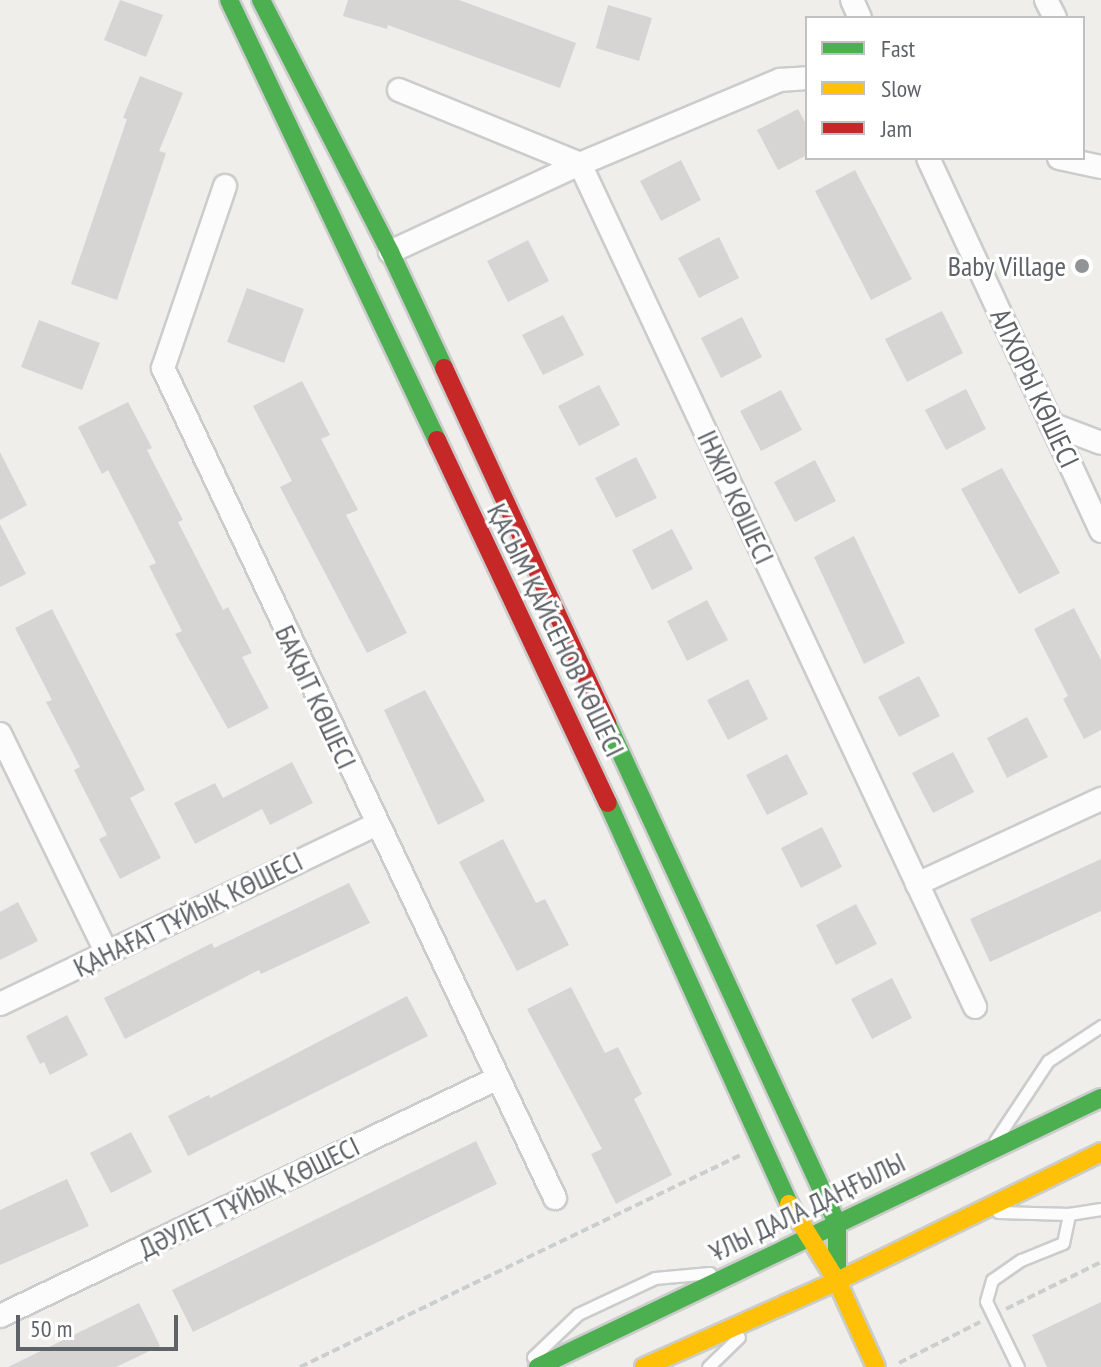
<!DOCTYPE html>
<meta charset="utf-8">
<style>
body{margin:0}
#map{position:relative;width:1101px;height:1367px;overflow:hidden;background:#efeeea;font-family:"PT Sans Narrow",sans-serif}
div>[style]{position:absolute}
.building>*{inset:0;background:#d6d5d3}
.path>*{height:4px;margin-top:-2px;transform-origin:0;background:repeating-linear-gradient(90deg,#cacfcc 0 8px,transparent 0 12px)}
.roads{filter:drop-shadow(2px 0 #cbcccc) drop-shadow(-2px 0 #cbcccc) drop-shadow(0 2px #cbcccc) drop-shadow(0 -2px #cbcccc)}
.lane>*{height:11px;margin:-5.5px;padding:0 5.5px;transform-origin:5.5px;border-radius:5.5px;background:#fdfcfc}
.street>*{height:22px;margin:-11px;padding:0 11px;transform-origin:11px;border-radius:11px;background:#fdfcfc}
.fast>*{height:18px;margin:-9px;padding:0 9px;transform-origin:9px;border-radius:9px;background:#4caf50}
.slow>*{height:18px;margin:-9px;padding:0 9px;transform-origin:9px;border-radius:9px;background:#ffc107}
.jam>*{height:18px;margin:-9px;padding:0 9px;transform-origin:9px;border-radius:9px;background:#c62828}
.dots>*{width:22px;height:22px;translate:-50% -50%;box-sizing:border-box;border:4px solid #fff;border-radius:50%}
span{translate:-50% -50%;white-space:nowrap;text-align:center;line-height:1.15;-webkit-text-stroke:6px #fff;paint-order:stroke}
.poi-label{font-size:28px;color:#5f6368}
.right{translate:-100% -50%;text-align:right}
.street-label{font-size:28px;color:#5f6368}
.legend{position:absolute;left:805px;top:16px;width:280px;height:144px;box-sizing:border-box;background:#fff;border:2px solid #bfc1c3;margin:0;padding:10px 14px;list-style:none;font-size:24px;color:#5f6368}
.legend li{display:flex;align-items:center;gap:16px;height:40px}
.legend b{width:40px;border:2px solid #bfc1c3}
.scale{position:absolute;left:16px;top:1315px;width:162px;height:36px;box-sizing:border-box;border:4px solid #5f6368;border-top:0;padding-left:10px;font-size:24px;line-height:28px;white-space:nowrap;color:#5f6368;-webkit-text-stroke:6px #fff;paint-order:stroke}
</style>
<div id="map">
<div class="building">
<div style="clip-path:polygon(120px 0,163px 15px,146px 57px,104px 40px)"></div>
<div style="clip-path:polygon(348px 0,459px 0,576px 43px,560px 88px,388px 25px,387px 29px,343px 16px)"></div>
<div style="clip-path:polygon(608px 5px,652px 18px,639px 61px,596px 48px)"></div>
<div style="clip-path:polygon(140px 76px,183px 93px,159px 151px,166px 153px,117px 300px,71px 284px,127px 119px,123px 118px)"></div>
<div style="clip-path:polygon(798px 109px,807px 126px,807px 155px,778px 170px,757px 130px)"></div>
<div style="clip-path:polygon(681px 160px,701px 200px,661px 221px,640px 181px)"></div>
<div style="clip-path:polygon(855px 170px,912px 279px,871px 300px,815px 191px)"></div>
<div style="clip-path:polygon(719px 237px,739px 278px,699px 298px,678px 258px)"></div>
<div style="clip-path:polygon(528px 240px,549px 281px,508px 302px,487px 261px)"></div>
<div style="clip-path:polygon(247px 288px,304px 309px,284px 363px,227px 342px)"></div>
<div style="clip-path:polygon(942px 311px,963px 353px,907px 382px,885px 339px)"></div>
<div style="clip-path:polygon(563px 315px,584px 355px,543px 375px,522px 335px)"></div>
<div style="clip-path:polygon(742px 317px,762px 357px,721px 378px,701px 338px)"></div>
<div style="clip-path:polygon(39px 320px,100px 343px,82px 390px,21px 367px)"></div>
<div style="clip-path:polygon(302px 381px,330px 435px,321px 439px,358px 510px,346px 515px,407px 633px,367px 653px,280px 487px,292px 481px,253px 406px)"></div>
<div style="clip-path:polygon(599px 385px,620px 425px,579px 446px,558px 406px)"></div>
<div style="clip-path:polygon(966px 389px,986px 429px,946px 450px,925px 410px)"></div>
<div style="clip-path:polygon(781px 390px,802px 430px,761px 451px,740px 411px)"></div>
<div style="clip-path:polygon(128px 402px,152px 448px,147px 450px,183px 520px,178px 522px,223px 610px,228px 607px,252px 653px,242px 657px,269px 708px,228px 729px,175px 634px,182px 631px,149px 566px,156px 563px,108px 470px,102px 474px,78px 427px)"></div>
<div style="clip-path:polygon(0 452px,27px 505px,0 520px)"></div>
<div style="clip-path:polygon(636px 457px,657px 498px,616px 518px,595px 478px)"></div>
<div style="clip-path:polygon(815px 460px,836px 501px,795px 522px,774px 482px)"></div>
<div style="clip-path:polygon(1002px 468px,1060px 573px,1019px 594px,961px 489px)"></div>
<div style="clip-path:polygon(0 524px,26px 574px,0 587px)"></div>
<div style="clip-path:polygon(672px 529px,693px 569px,652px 590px,632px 550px)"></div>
<div style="clip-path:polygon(854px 536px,905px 643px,864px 664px,814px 557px)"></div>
<div style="clip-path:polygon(707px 600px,728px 640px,687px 661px,667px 621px)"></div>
<div style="clip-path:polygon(1074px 608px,1101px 660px,1101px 730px,1084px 739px,1063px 699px,1068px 696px,1034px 629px)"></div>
<div style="clip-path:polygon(52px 609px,145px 790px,130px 798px,161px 858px,120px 879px,99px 839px,107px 835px,74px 770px,80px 767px,46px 702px,52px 700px,15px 628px)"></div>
<div style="clip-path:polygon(919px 676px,940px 716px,899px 737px,878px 697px)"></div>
<div style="clip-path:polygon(748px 679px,768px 719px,728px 740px,707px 700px)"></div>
<div style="clip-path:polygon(425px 690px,485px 801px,438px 825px,384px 710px)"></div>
<div style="clip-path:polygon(1027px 717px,1048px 757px,1007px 778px,987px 738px)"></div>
<div style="clip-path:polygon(953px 752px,974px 792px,933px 813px,912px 773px)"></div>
<div style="clip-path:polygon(787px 754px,808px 794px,767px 815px,746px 775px)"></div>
<div style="clip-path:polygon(292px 762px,313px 803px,270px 825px,262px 809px,195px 844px,174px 803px,215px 783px,223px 798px)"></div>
<div style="clip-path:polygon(822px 827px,842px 867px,801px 888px,781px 848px)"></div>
<div style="clip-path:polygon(503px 839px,536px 903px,545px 899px,569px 945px,517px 971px,459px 862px)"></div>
<div style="clip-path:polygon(1101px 859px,1101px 911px,990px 962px,970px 919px)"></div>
<div style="clip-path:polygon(349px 883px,370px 923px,261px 974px,259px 970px,125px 1039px,104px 998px,212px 943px,214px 948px)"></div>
<div style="clip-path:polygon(18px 902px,38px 941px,0 960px,0 912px)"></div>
<div style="clip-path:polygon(856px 904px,877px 944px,836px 965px,816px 925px)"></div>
<div style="clip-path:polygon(892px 978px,912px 1018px,872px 1039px,851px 999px)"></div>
<div style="clip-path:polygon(571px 987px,605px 1053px,618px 1047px,642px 1094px,634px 1099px,672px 1175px,616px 1204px,591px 1154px,602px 1149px,527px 1009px)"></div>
<div style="clip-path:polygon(407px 996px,428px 1036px,188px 1156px,168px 1116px,209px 1095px,210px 1098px)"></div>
<div style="clip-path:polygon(67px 1015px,88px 1055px,50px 1075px,44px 1062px,40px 1064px,26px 1036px)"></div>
<div style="clip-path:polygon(131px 1132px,152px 1172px,111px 1193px,90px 1153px)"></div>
<div style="clip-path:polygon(476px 1141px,497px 1184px,193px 1332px,172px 1290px)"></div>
<div style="clip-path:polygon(67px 1179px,89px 1226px,0 1265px,0 1210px)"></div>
<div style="clip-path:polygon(1101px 1302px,1101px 1367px,1047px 1367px,1032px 1335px)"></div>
<div style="clip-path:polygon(139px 1303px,160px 1346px,116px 1367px,8px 1367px)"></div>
</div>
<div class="path">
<div style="left:1006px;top:1309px;width:106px;rotate:-26.3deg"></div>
<div style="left:899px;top:1363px;width:91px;rotate:-26.8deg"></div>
<div style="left:300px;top:1367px;width:491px;rotate:-25.7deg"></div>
</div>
<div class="roads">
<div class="lane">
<div style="left:995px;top:1141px;width:96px;rotate:-56.5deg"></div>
<div style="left:1048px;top:1061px;width:64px;rotate:-33.4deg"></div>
<div style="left:998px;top:1212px;width:71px;rotate:1.6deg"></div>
<div style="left:1069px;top:1214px;width:32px;rotate:-9deg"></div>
<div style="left:533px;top:1357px;width:62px;rotate:-43.7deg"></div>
<div style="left:578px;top:1314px;width:85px;rotate:-25.1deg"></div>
<div style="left:655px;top:1278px;width:55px;rotate:-5.2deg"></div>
<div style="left:708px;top:1367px;width:43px;rotate:-44.1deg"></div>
<div style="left:1018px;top:1367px;width:73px;rotate:-115.9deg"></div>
<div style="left:986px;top:1301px;width:22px;rotate:-74deg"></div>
<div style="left:992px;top:1280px;width:35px;rotate:-35deg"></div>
<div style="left:1021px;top:1260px;width:45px;rotate:-22deg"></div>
<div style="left:1063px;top:1243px;width:30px;rotate:-78deg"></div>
</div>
<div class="street">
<div style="left:852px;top:0;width:20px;rotate:66deg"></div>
<div style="left:1046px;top:0;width:20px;rotate:63deg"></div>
<div style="left:399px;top:90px;width:196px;rotate:22.2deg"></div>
<div style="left:580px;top:164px;width:931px;rotate:64.89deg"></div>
<div style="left:928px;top:158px;width:411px;rotate:65.1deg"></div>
<div style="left:1059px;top:158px;width:43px;rotate:12.1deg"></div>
<div style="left:225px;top:186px;width:192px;rotate:108.8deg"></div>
<div style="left:163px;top:368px;width:918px;rotate:64.72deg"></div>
<div style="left:390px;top:252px;width:209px;rotate:-24.9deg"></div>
<div style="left:580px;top:164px;width:217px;rotate:-22.8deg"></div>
<div style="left:780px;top:80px;width:27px;rotate:-4deg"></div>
<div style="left:1051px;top:424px;width:53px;rotate:20.8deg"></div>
<div style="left:0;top:734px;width:244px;rotate:64deg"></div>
<div style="left:917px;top:884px;width:203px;rotate:-24.8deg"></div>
<div style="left:0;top:1004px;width:416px;rotate:-25.5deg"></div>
<div style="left:0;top:1316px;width:552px;rotate:-25.54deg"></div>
</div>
<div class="fast">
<div style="left:229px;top:0;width:487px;rotate:64.7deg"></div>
<div style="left:261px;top:0;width:283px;rotate:62.9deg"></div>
<div style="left:390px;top:252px;width:128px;rotate:65deg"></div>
<div style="left:607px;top:723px;width:550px;rotate:65.3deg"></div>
<div style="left:837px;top:1223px;width:58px;rotate:90deg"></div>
<div style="left:608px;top:803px;width:440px;rotate:65.7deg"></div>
<div style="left:538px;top:1367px;width:624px;rotate:-25.54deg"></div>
</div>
<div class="slow">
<div style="left:789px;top:1204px;width:91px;rotate:58.1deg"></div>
<div style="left:837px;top:1281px;width:94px;rotate:65.6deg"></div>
<div style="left:644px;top:1367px;width:211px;rotate:-24deg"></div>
<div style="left:837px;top:1281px;width:294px;rotate:-26deg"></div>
</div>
<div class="jam">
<div style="left:444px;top:368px;width:391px;rotate:65.3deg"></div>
<div style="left:437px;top:440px;width:401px;rotate:64.8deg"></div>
</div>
</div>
<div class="dots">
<div style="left:1082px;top:266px;background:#919496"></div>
</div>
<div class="poi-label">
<span class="right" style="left:1066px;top:266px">Baby Village</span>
</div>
<div class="street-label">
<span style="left:1035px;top:388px;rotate:65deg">АЛХОРЫ КӨШЕСІ</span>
<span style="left:736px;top:497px;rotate:65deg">ІНЖІР КӨШЕСІ</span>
<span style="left:556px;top:630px;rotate:64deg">ҚАСЫМ ҚАЙСЕНОВ КӨШЕСІ</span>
<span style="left:316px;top:697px;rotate:65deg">БАҚЫТ КӨШЕСІ</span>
<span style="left:188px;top:914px;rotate:-26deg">ҚАНАҒАТ ТҰЙЫҚ КӨШЕСІ</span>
<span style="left:249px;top:1197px;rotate:-26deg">ДӘУЛЕТ ТҰЙЫҚ КӨШЕСІ</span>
<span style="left:807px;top:1207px;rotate:-26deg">ҰЛЫ ДАЛА ДАҢҒЫЛЫ</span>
</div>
<ul class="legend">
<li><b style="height:10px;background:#4caf50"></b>Fast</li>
<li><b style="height:10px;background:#ffc107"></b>Slow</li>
<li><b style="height:10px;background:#c62828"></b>Jam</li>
</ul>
<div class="scale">50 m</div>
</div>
